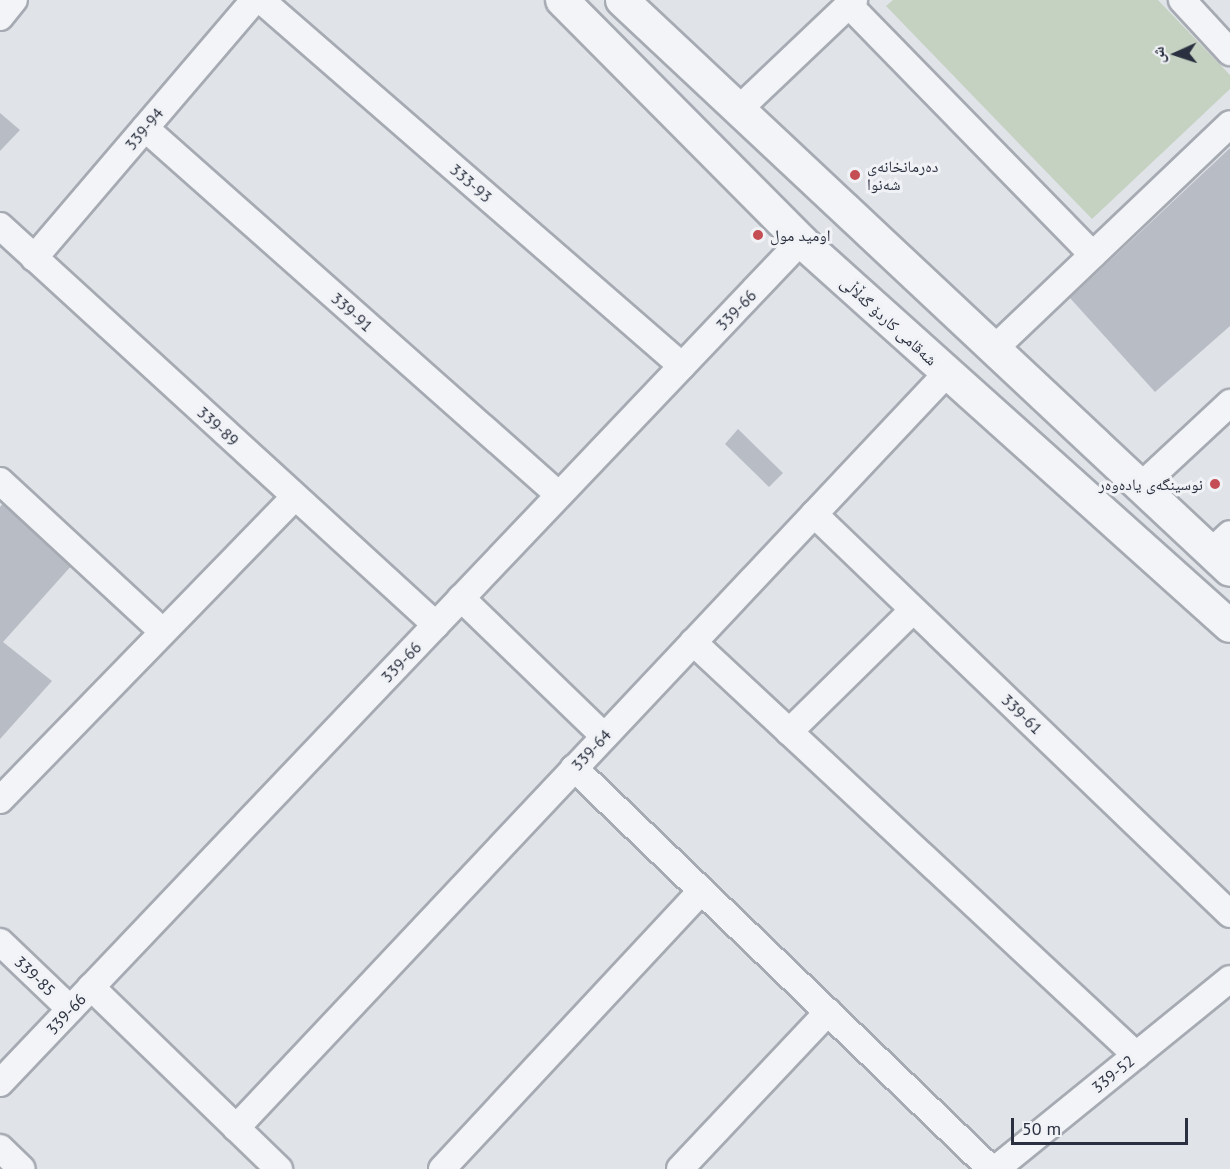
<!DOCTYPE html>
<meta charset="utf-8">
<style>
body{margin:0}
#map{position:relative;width:1230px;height:1169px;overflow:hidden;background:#e0e3e8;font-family:"PT Sans","Noto Naskh Arabic",sans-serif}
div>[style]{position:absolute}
.green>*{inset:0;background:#c5d2c2}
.building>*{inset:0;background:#b8bcc5}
.roads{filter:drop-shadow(2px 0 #a6aab2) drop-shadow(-2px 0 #a6aab2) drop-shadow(0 2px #a6aab2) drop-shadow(0 -2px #a6aab2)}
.minor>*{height:26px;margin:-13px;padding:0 13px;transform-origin:13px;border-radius:13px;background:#f3f4f7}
.tertiary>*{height:32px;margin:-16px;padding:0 16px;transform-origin:16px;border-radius:16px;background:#f3f4f7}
.dots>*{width:16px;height:16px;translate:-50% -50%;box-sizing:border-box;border:3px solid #f0f2f6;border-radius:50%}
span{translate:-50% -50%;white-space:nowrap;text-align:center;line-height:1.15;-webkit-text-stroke:6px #f0f2f6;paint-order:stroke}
.street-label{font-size:16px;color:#2a303f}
.poi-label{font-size:16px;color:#2a303f}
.left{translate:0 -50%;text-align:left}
.right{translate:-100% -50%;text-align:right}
.north{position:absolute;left:1146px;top:24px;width:60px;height:60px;-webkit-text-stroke:4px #f0f2f6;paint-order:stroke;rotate:267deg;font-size:16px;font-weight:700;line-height:24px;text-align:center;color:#2a303f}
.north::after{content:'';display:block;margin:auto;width:21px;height:27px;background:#2a303f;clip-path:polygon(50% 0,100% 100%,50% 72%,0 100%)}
.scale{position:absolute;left:1011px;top:1118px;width:177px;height:27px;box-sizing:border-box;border:3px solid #2a303f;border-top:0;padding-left:8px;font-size:18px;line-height:21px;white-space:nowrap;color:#2a303f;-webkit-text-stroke:4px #f0f2f6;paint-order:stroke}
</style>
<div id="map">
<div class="green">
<div style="clip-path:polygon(893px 0,1158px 0,1230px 75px,1230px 89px,1092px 219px,886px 6px)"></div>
</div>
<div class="building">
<div style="clip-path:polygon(0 113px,20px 130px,0 151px)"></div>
<div style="clip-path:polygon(1230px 148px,1230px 326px,1155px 392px,1070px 298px)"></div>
<div style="clip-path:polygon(738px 429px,783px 473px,769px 487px,725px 444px)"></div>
<div style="clip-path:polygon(5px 501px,73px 564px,3px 642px,52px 681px,0 739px,0 507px)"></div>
</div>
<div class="roads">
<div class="minor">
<div style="left:261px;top:0;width:558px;rotate:41deg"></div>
<div style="left:1182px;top:0;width:71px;rotate:47.3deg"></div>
<div style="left:849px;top:5px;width:349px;rotate:45.7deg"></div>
<div style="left:0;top:17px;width:22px;rotate:-51deg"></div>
<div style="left:738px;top:110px;width:160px;rotate:-43.5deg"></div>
<div style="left:145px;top:128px;width:553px;rotate:41.56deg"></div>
<div style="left:0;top:226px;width:591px;rotate:42.46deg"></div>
<div style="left:34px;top:258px;width:339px;rotate:-49.5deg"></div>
<div style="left:994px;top:349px;width:326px;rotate:-43.6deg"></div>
<div style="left:0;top:481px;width:222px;rotate:42.8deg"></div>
<div style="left:1141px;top:486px;width:122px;rotate:-43deg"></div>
<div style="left:814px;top:514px;width:577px;rotate:43.88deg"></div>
<div style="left:1211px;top:552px;width:26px;rotate:-43deg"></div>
<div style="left:461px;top:598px;width:199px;rotate:44deg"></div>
<div style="left:693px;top:642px;width:606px;rotate:42.99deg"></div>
<div style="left:789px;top:732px;width:174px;rotate:-44.5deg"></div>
<div style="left:574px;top:768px;width:579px;rotate:43.88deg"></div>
<div style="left:0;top:800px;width:423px;rotate:-45.8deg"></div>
<div style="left:0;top:942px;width:97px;rotate:43.7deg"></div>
<div style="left:91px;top:987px;width:262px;rotate:44.1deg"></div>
<div style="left:0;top:1083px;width:1162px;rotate:-46.43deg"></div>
<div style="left:236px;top:1128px;width:1037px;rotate:-46.72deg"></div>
<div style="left:0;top:1148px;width:30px;rotate:44deg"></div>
<div style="left:442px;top:1169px;width:380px;rotate:-47deg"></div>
<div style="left:680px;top:1169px;width:216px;rotate:-46.7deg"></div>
<div style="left:996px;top:1169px;width:301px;rotate:-39.1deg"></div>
</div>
<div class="tertiary">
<div style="left:562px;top:0;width:339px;rotate:45.2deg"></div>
<div style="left:801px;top:241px;width:576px;rotate:41.91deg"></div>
<div style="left:622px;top:0;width:833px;rotate:43.15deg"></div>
</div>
</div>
<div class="dots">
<div style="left:855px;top:175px;background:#c54e55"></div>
<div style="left:758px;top:235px;background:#c54e55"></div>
<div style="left:1215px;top:484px;background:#c54e55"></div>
</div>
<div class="street-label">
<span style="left:144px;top:129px;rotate:-50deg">339-94</span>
<span style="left:471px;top:183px;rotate:41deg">333-93</span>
<span style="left:736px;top:310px;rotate:-46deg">339-66</span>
<span style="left:352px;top:312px;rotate:42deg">339-91</span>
<span style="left:889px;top:321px;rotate:42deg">شەقامی کاردۆ گەڵاڵی</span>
<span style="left:218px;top:426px;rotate:42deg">339-89</span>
<span style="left:401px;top:662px;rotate:-46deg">339-66</span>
<span style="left:1022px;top:714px;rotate:44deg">339-61</span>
<span style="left:591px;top:750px;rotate:-47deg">339-64</span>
<span style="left:35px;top:976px;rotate:44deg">339-85</span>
<span style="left:66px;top:1014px;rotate:-47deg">339-66</span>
<span style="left:1113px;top:1074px;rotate:-39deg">339-52</span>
</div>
<div class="poi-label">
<span class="left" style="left:867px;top:175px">دەرمانخانەی<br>شەنوا</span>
<span class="left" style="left:770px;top:235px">اوميد مول</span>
<span class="right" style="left:1203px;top:484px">نوسینگەی یادەوەر</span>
</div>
<div class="north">ش</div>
<div class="scale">50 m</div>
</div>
